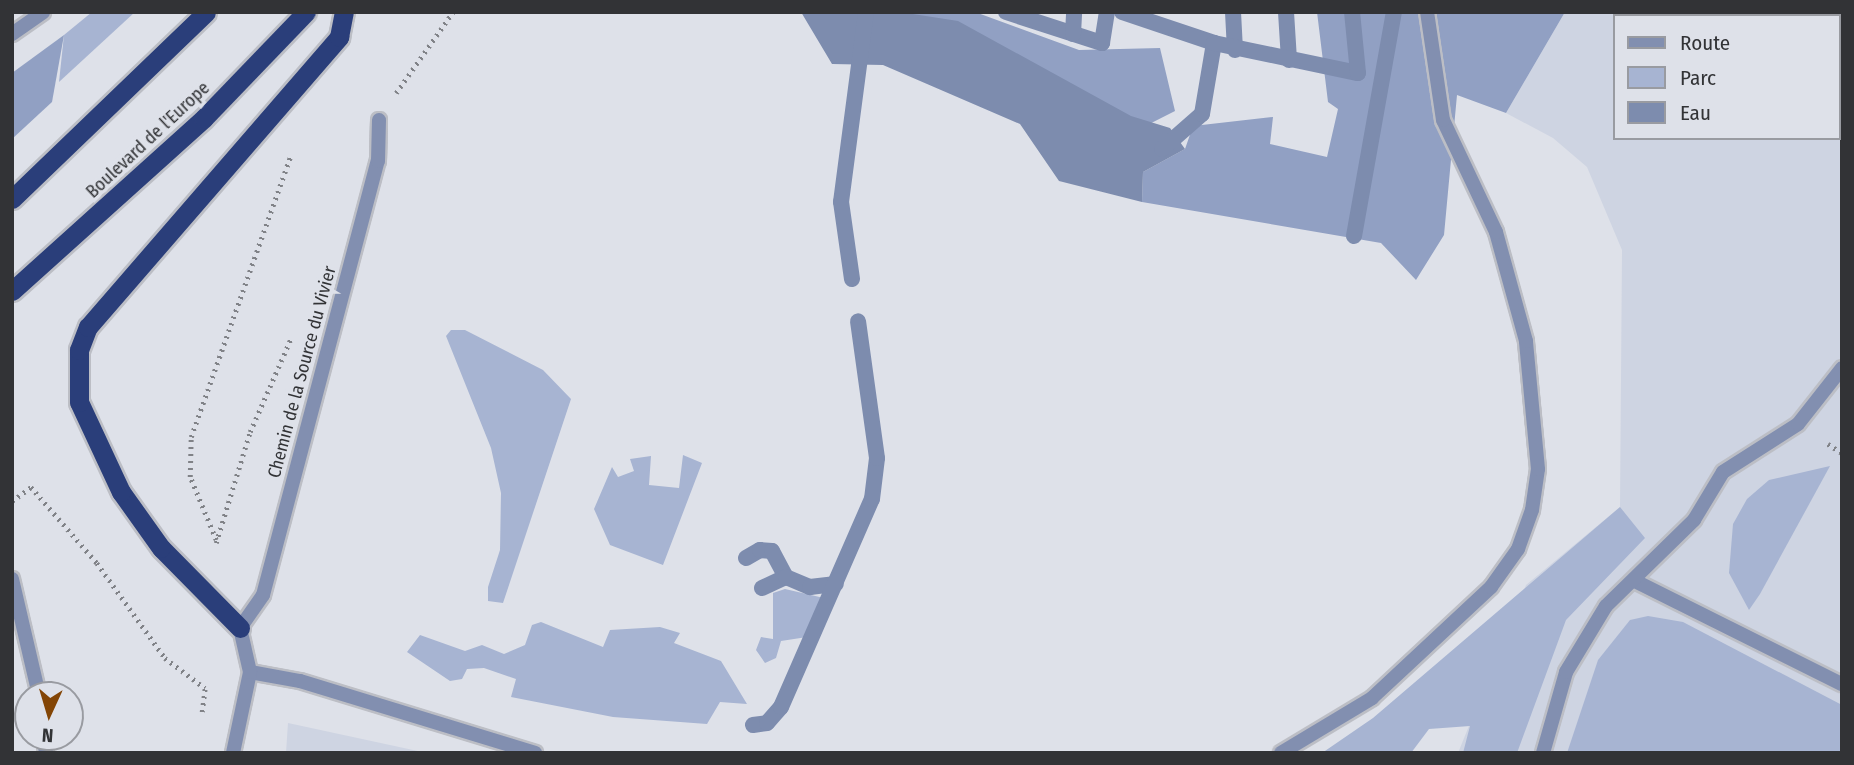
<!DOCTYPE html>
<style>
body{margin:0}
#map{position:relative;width:1854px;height:765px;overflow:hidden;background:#dee1e9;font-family:"Fira Sans Condensed",sans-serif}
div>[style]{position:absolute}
.built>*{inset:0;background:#ced4e2}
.green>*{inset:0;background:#a7b4d2}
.forest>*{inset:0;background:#91a0c3}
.water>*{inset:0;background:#7d8cae}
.stream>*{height:16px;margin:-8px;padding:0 8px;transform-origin:8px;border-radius:8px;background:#7d8cae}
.path>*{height:4.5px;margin-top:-2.25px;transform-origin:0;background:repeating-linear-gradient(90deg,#808287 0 2px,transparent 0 7px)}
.roads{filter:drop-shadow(2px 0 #bcbec5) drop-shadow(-2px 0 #bcbec5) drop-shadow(0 2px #bcbec5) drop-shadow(0 -2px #bcbec5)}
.service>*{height:14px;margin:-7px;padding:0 7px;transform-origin:7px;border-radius:7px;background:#828fb0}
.minor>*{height:14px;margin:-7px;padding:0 7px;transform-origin:7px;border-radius:7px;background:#828fb0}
.tertiary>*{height:14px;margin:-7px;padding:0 7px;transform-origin:7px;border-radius:7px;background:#828fb0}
.trunk>*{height:19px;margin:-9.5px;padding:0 9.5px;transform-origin:9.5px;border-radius:9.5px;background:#2a3e7a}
span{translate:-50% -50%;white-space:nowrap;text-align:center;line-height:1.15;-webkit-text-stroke:7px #dee1e9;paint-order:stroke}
.street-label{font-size:18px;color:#323336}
.frame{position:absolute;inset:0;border:14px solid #323336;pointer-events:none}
.legend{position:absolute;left:1613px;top:14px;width:228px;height:126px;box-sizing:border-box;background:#dee1e9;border:2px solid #999ba1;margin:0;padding:9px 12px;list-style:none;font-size:21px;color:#323336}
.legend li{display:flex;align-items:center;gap:14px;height:35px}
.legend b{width:35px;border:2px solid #999ba1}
.north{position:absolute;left:14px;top:681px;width:70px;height:70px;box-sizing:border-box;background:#dee1e9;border:2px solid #999ba1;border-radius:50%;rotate:184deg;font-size:19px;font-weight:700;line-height:28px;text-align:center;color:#323336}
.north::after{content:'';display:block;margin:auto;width:24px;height:32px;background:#834505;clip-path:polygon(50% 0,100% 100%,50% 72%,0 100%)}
</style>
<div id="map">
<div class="built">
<div style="clip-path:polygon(evenodd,1565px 12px,1842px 12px,1842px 753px,1458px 753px,1526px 585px,1620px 507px,1622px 250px,1587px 167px,1553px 138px,1506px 113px,1565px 12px,1614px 16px,1838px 16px,1838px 138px,1614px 138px,1614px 16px)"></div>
<div style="clip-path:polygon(288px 723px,427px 753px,286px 753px)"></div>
</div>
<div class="green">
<div style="clip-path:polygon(92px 12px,135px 12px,59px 82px,64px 35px)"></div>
<div style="clip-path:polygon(451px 330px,465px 330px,543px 370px,571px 399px,503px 603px,488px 601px,488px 587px,500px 550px,501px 493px,491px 448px,446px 336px)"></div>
<div style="clip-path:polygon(683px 455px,702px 463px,663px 565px,610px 545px,594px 509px,612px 467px,618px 477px,634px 471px,630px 459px,651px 456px,649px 485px,679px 488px)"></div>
<div style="clip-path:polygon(1830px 466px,1760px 594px,1749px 610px,1729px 573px,1733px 524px,1747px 499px,1769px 480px)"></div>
<div style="clip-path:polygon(1620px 507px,1645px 538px,1566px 620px,1517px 753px,1463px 753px,1470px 726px,1429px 729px,1411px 753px,1322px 753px,1373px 718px)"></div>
<div style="clip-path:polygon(785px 589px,824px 598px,807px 637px,781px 641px,776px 658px,765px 663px,756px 650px,761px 637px,773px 639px,773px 593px)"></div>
<div style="clip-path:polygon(1648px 616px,1683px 622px,1842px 705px,1842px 753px,1567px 753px,1598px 660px,1630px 620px)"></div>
<div style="clip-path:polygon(541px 622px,603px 647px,610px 630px,660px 627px,680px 633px,674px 643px,721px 661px,747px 704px,720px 702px,707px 724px,613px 717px,511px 697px,516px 679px,484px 668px,467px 669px,462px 679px,450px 681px,407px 652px,420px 635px,465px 651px,482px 645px,504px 654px,525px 645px,532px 625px)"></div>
</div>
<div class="forest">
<div style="clip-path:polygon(815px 12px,975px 12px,1079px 50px,1160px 48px,1175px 111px,1096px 151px)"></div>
<div style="clip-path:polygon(1317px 12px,1565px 12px,1506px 113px,1457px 95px,1444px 235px,1416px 280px,1381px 243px,1142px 202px,1143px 172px,1185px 149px,1193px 126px,1273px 117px,1270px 144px,1327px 157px,1338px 109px,1328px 102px)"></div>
<div style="clip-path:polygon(64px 35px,52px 102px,12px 139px,12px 73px)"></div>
</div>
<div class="water">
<div style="clip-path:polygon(801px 12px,900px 12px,958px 21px,1131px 116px,1170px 128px,1185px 149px,1143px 172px,1142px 202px,1059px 181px,1020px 124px,883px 65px,832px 64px)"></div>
</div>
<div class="stream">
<div style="left:1006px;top:12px;width:101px;rotate:17.9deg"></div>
<div style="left:1102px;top:43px;width:31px;rotate:-81deg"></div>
<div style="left:1122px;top:12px;width:97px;rotate:18.6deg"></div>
<div style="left:1233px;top:12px;width:38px;rotate:87deg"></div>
<div style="left:1286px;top:12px;width:48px;rotate:86.4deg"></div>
<div style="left:1073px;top:34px;width:22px;rotate:-87deg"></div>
<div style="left:1162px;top:149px;width:53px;rotate:-41.2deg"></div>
<div style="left:1202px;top:114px;width:72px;rotate:-80.4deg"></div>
<div style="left:1214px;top:43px;width:147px;rotate:11.8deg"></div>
<div style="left:1358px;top:73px;width:61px;rotate:-95.6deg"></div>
<div style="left:1354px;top:236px;width:228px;rotate:-79.9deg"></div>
<div style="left:852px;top:279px;width:78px;rotate:-98.1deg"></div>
<div style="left:841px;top:202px;width:192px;rotate:-82.5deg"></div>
<div style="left:746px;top:558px;width:16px;rotate:-30deg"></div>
<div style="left:760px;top:550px;width:12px;rotate:5deg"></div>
<div style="left:772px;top:551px;width:30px;rotate:62deg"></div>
<div style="left:762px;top:588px;width:26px;rotate:-25deg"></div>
<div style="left:786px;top:577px;width:26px;rotate:23deg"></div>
<div style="left:810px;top:587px;width:26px;rotate:-7deg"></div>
<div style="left:753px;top:725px;width:14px;rotate:-8deg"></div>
<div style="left:767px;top:723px;width:21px;rotate:-49deg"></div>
<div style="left:781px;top:707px;width:227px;rotate:-66.4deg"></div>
<div style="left:872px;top:499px;width:41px;rotate:-83deg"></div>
<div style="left:877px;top:458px;width:138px;rotate:-97.9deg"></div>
</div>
<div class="path">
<div style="left:396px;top:93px;width:99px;rotate:-54.9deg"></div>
<div style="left:1828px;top:444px;width:17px;rotate:33deg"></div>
<div style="left:12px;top:501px;width:24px;rotate:-36deg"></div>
<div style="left:31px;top:487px;width:101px;rotate:49deg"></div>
<div style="left:97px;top:563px;width:117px;rotate:54.4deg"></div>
<div style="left:165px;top:658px;width:50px;rotate:36.9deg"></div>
<div style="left:216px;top:540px;width:68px;rotate:-112.4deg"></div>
<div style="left:190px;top:477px;width:40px;rotate:-88.6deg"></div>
<div style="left:191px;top:437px;width:300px;rotate:-70.5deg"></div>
<div style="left:216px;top:543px;width:116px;rotate:-73deg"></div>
<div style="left:250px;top:432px;width:103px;rotate:-66.4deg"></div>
<div style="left:202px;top:712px;width:24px;rotate:-83deg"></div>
</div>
<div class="roads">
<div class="service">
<div style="left:1635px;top:581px;width:231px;rotate:26.5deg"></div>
<div style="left:250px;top:672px;width:51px;rotate:10.2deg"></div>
<div style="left:300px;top:681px;width:246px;rotate:17deg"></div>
<div style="left:1281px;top:753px;width:106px;rotate:-31.1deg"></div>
<div style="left:1372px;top:698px;width:163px;rotate:-43deg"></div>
<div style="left:1491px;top:587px;width:47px;rotate:-54.6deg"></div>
<div style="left:1518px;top:549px;width:41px;rotate:-70.3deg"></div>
<div style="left:1532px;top:510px;width:41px;rotate:-81.7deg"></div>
<div style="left:1538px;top:469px;width:129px;rotate:-95.4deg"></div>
<div style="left:1526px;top:341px;width:113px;rotate:-105.4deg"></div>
<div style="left:1496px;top:232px;width:124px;rotate:-115.3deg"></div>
<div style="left:1443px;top:120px;width:109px;rotate:-98.4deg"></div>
<div style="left:1543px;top:753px;width:84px;rotate:-74.1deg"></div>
<div style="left:1566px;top:672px;width:77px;rotate:-58.8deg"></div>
<div style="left:1606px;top:606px;width:123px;rotate:-44.3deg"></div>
<div style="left:1694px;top:520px;width:56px;rotate:-58.9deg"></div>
<div style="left:1723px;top:472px;width:89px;rotate:-32.6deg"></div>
<div style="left:1798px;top:424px;width:71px;rotate:-51.8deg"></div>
</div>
<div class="minor">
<div style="left:240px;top:628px;width:40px;rotate:-55.1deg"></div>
<div style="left:263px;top:595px;width:449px;rotate:-75.2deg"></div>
<div style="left:378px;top:161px;width:41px;rotate:-88.6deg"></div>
</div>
<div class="tertiary">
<div style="left:12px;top:34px;width:38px;rotate:-35deg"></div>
<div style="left:12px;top:579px;width:119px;rotate:76.9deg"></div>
<div style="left:44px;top:737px;width:16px;rotate:83deg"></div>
<div style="left:233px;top:753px;width:83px;rotate:-78.1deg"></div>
<div style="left:250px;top:672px;width:45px;rotate:-102.8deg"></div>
</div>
<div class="trunk">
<div style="left:12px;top:199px;width:269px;rotate:-43.9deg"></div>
<div style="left:12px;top:291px;width:258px;rotate:-42deg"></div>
<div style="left:204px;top:118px;width:147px;rotate:-46.1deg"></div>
<div style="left:240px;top:628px;width:112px;rotate:-134.6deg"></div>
<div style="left:161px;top:548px;width:69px;rotate:-125.5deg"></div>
<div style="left:121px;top:492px;width:99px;rotate:-115deg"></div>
<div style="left:79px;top:402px;width:52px;rotate:-90deg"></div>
<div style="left:79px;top:350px;width:25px;rotate:-69deg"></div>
<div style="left:88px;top:327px;width:384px;rotate:-49.1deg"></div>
<div style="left:339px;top:37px;width:25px;rotate:-79deg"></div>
</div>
</div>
<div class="street-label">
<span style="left:148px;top:140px;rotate:-43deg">Boulevard de l'Europe</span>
<span style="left:302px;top:372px;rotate:-75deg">Chemin de la Source du Vivier</span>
</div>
<div class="frame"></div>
<ul class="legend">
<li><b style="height:9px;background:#828fb0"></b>Route</li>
<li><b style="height:19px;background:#a7b4d2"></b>Parc</li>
<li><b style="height:19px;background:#7d8cae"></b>Eau</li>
</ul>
<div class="north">N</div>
</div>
